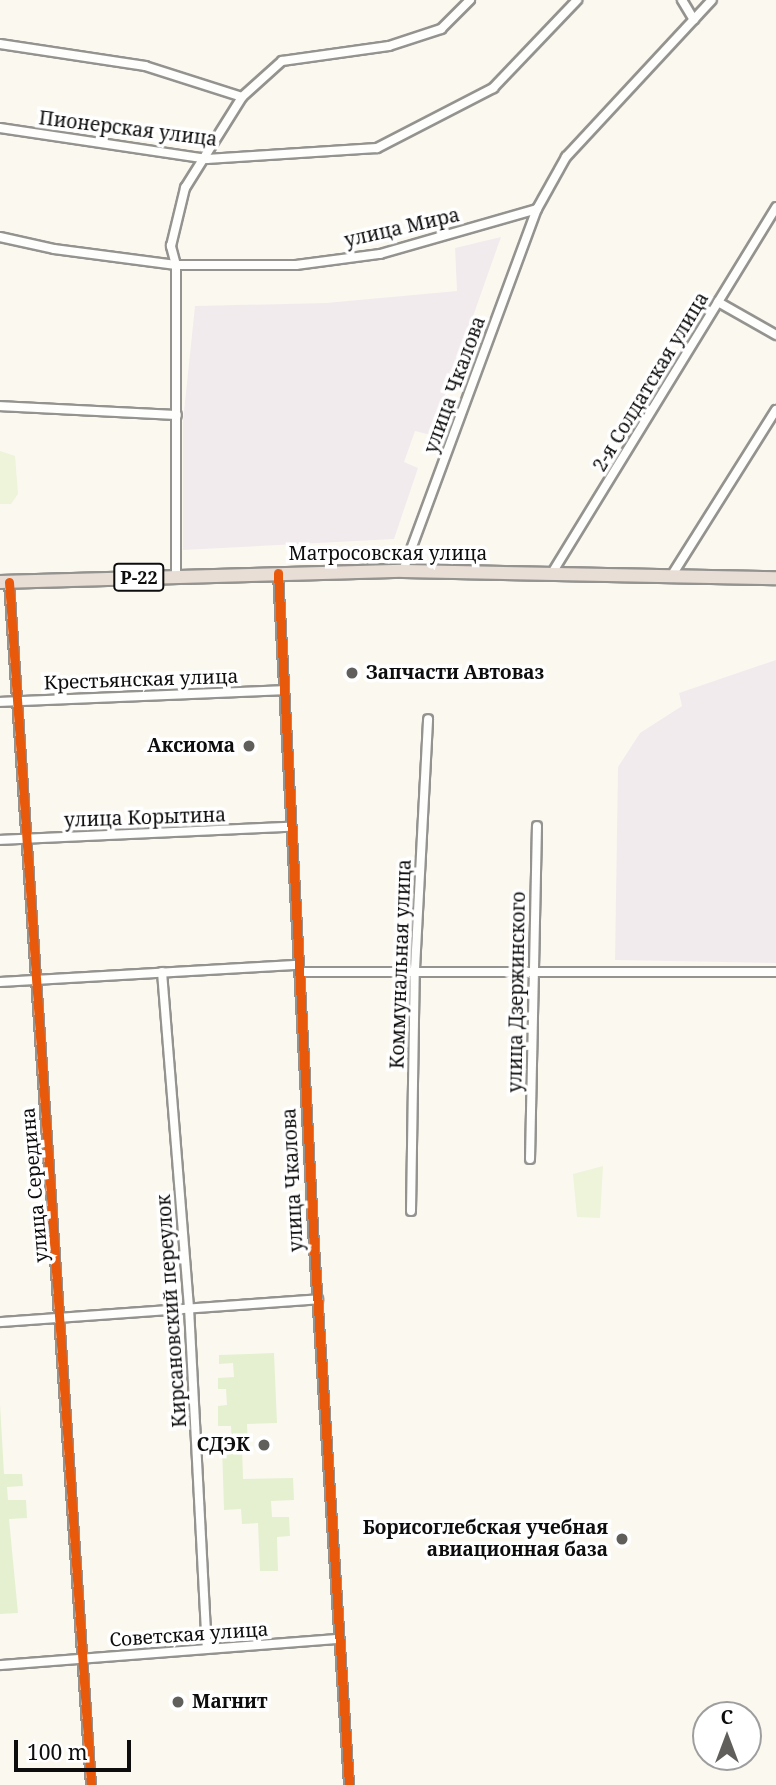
<!DOCTYPE html>
<meta charset="utf-8">
<style>
body{margin:0}
#map{position:relative;width:776px;height:1785px;overflow:hidden;background:#fbf8f0;font-family:"Noto Serif",serif}
div>[style]{position:absolute}
.industrial>*{inset:0;background:#f2ebee}
.green>*{inset:0;background:#e5f0d0}
.pitch>*{inset:0;background:#eef4da}
.roads{filter:drop-shadow(2px 0 #94938f) drop-shadow(-2px 0 #94938f) drop-shadow(0 2px #94938f) drop-shadow(0 -2px #94938f)}
.minor>*{height:8px;margin:-4px;padding:0 4px;transform-origin:4px;border-radius:4px;background:#fefefd}
.highway>*{height:12px;margin:-6px;padding:0 6px;transform-origin:6px;border-radius:6px;background:#e9ded5}
.cycleway>*{height:9px;margin:-4.5px;padding:0 4.5px;transform-origin:4.5px;border-radius:4.5px;background:#e8590c}
.dots>*{width:19px;height:19px;translate:-50% -50%;box-sizing:border-box;border:4px solid #fff;border-radius:50%}
span{translate:-50% -50%;white-space:nowrap;text-align:center;line-height:1.15;-webkit-text-stroke:7px #fff;paint-order:stroke}
.shield-label span{padding:2px 5px;background:#fff;border:2px solid;border-radius:5px;-webkit-text-stroke-width:0}
.shield-label{font-size:18px;color:#0d0d0d;font-weight:700}
.street-label{font-size:19px;color:#0d0d0d}
.poi-label{font-size:19px;color:#0d0d0d;font-weight:700}
.left{translate:0 -50%;text-align:left}
.right{translate:-100% -50%;text-align:right}
.north{position:absolute;left:692px;top:1701px;width:70px;height:70px;box-sizing:border-box;background:#fff;border:2px solid #9e9e9e;border-radius:50%;rotate:0deg;font-size:19px;font-weight:700;line-height:28px;text-align:center;color:#0d0d0d}
.north::after{content:'';display:block;margin:auto;width:24px;height:32px;background:#605f5c;clip-path:polygon(50% 0,100% 100%,50% 72%,0 100%)}
.scale{position:absolute;left:14px;top:1740px;width:117px;height:32px;box-sizing:border-box;border:4px solid #0d0d0d;border-top:0;padding-left:9px;font-size:21px;line-height:24px;white-space:nowrap;color:#0d0d0d;-webkit-text-stroke:5px #fff;paint-order:stroke}
</style>
<div id="map">
<div class="industrial">
<div style="clip-path:polygon(501px 237px,431px 435px,415px 431px,404px 462px,418px 468px,394px 539px,183px 550px,183px 421px,195px 306px,326px 303px,457px 291px,455px 248px)"></div>
<div style="clip-path:polygon(776px 660px,776px 963px,615px 960px,618px 767px,640px 733px,682px 706px,679px 693px)"></div>
</div>
<div class="green">
<div style="clip-path:polygon(274px 1353px,277px 1423px,247px 1424px,248px 1447px,242px 1447px,243px 1479px,293px 1478px,294px 1500px,271px 1501px,272px 1517px,289px 1517px,290px 1536px,277px 1537px,278px 1571px,260px 1571px,258px 1523px,242px 1524px,241px 1509px,224px 1510px,222px 1446px,232px 1445px,231px 1426px,218px 1426px,218px 1406px,227px 1405px,226px 1389px,218px 1389px,218px 1378px,234px 1377px,233px 1363px,219px 1364px,219px 1355px)"></div>
<div style="clip-path:polygon(0 1404px,4px 1474px,22px 1474px,23px 1486px,7px 1487px,8px 1500px,26px 1500px,27px 1518px,9px 1519px,18px 1613px,0 1614px)"></div>
</div>
<div class="pitch">
<div style="clip-path:polygon(0 451px,15px 456px,18px 494px,11px 504px,0 504px)"></div>
<div style="clip-path:polygon(603px 1166px,600px 1218px,577px 1217px,573px 1174px)"></div>
</div>
<div class="roads">
<div class="minor">
<div style="left:682px;top:0;width:23px;rotate:59deg"></div>
<div style="left:0;top:44px;width:147px;rotate:8.6deg"></div>
<div style="left:145px;top:66px;width:102px;rotate:17.7deg"></div>
<div style="left:0;top:128px;width:209px;rotate:8.5deg"></div>
<div style="left:207px;top:159px;width:170px;rotate:-3.7deg"></div>
<div style="left:377px;top:148px;width:131px;rotate:-27.3deg"></div>
<div style="left:493px;top:88px;width:122px;rotate:-46.3deg"></div>
<div style="left:0;top:237px;width:55px;rotate:12.5deg"></div>
<div style="left:54px;top:249px;width:123px;rotate:7.5deg"></div>
<div style="left:176px;top:265px;width:120px"></div>
<div style="left:296px;top:265px;width:85px;rotate:-7.5deg"></div>
<div style="left:380px;top:254px;width:163px;rotate:-16deg"></div>
<div style="left:718px;top:302px;width:67px;rotate:29.6deg"></div>
<div style="left:0;top:406px;width:177px;rotate:2.9deg"></div>
<div style="left:403px;top:571px;width:386px;rotate:-69.7deg"></div>
<div style="left:537px;top:209px;width:60px;rotate:-60.9deg"></div>
<div style="left:566px;top:157px;width:214px;rotate:-47.1deg"></div>
<div style="left:278px;top:573px;width:674px;rotate:86.94deg"></div>
<div style="left:314px;top:1246px;width:540px;rotate:86.28deg"></div>
<div style="left:552px;top:573px;width:429px;rotate:-58.5deg"></div>
<div style="left:672px;top:575px;width:195px;rotate:-57.8deg"></div>
<div style="left:176px;top:576px;width:311px;rotate:-90deg"></div>
<div style="left:176px;top:265px;width:20px;rotate:-105deg"></div>
<div style="left:171px;top:246px;width:60px;rotate:-76.4deg"></div>
<div style="left:185px;top:188px;width:107px;rotate:-57.9deg"></div>
<div style="left:242px;top:97px;width:54px;rotate:-42deg"></div>
<div style="left:282px;top:61px;width:108px;rotate:-8deg"></div>
<div style="left:389px;top:46px;width:55px;rotate:-18.1deg"></div>
<div style="left:441px;top:29px;width:41px;rotate:-45deg"></div>
<div style="left:9px;top:582px;width:1206px;rotate:86.1deg"></div>
<div style="left:0;top:702px;width:284px;rotate:-2.4deg"></div>
<div style="left:0;top:840px;width:291px;rotate:-2.6deg"></div>
<div style="left:162px;top:972px;width:337px;rotate:85.4deg"></div>
<div style="left:189px;top:1308px;width:341px;rotate:87deg"></div>
<div style="left:300px;top:972px;width:476px"></div>
<div style="left:0;top:982px;width:299px;rotate:-3.3deg"></div>
<div style="left:530px;top:1159px;width:333px;rotate:-88.8deg"></div>
<div style="left:411px;top:1211px;width:242px;rotate:-89.1deg"></div>
<div style="left:415px;top:969px;width:250px;rotate:-87deg"></div>
<div style="left:0;top:1322px;width:319px;rotate:-4.1deg"></div>
<div style="left:0;top:1665px;width:340px;rotate:-4.4deg"></div>
</div>
<div class="highway">
<div style="left:0;top:582px;width:403px;rotate:-1.6deg"></div>
<div style="left:403px;top:571px;width:373px;rotate:1.1deg"></div>
</div>
</div>
<div class="cycleway">
<div style="left:278px;top:573px;width:674px;rotate:86.94deg"></div>
<div style="left:314px;top:1246px;width:540px;rotate:86.28deg"></div>
<div style="left:9px;top:582px;width:1206px;rotate:86.1deg"></div>
</div>
<div class="dots">
<div style="left:352px;top:673px;background:#605f5c"></div>
<div style="left:249px;top:746px;background:#605f5c"></div>
<div style="left:264px;top:1445px;background:#605f5c"></div>
<div style="left:622px;top:1539px;background:#605f5c"></div>
<div style="left:178px;top:1702px;background:#605f5c"></div>
</div>
<div class="shield-label">
<span style="left:139px;top:577px">Р-22</span>
</div>
<div class="street-label">
<span style="left:128px;top:129px;rotate:7deg">Пионерская улица</span>
<span style="left:402px;top:228px;rotate:-13deg">улица Мира</span>
<span style="left:651px;top:382px;rotate:-59deg">2-я Солдатская улица</span>
<span style="left:455px;top:385px;rotate:-70deg">улица Чкалова</span>
<span style="left:388px;top:554px">Матросовская улица</span>
<span style="left:141px;top:680px;rotate:-2deg">Крестьянская улица</span>
<span style="left:145px;top:818px;rotate:-2deg">улица Корытина</span>
<span style="left:401px;top:964px;rotate:-88deg">Коммунальная улица</span>
<span style="left:517px;top:992px;rotate:-89deg">улица Дзержинского</span>
<span style="left:293px;top:1180px;rotate:-93deg">улица Чкалова</span>
<span style="left:35px;top:1185px;rotate:-95deg">улица Середина</span>
<span style="left:172px;top:1311px;rotate:-94deg">Кирсановский переулок</span>
<span style="left:189px;top:1635px;rotate:-4deg">Советская улица</span>
</div>
<div class="poi-label">
<span class="left" style="left:366px;top:673px">Запчасти Автоваз</span>
<span class="right" style="left:235px;top:746px">Аксиома</span>
<span class="right" style="left:250px;top:1445px">СДЭК</span>
<span class="right" style="left:608px;top:1539px">Борисоглебская учебная<br>авиационная база</span>
<span class="left" style="left:192px;top:1702px">Магнит</span>
</div>
<div class="north">С</div>
<div class="scale">100 m</div>
</div>
